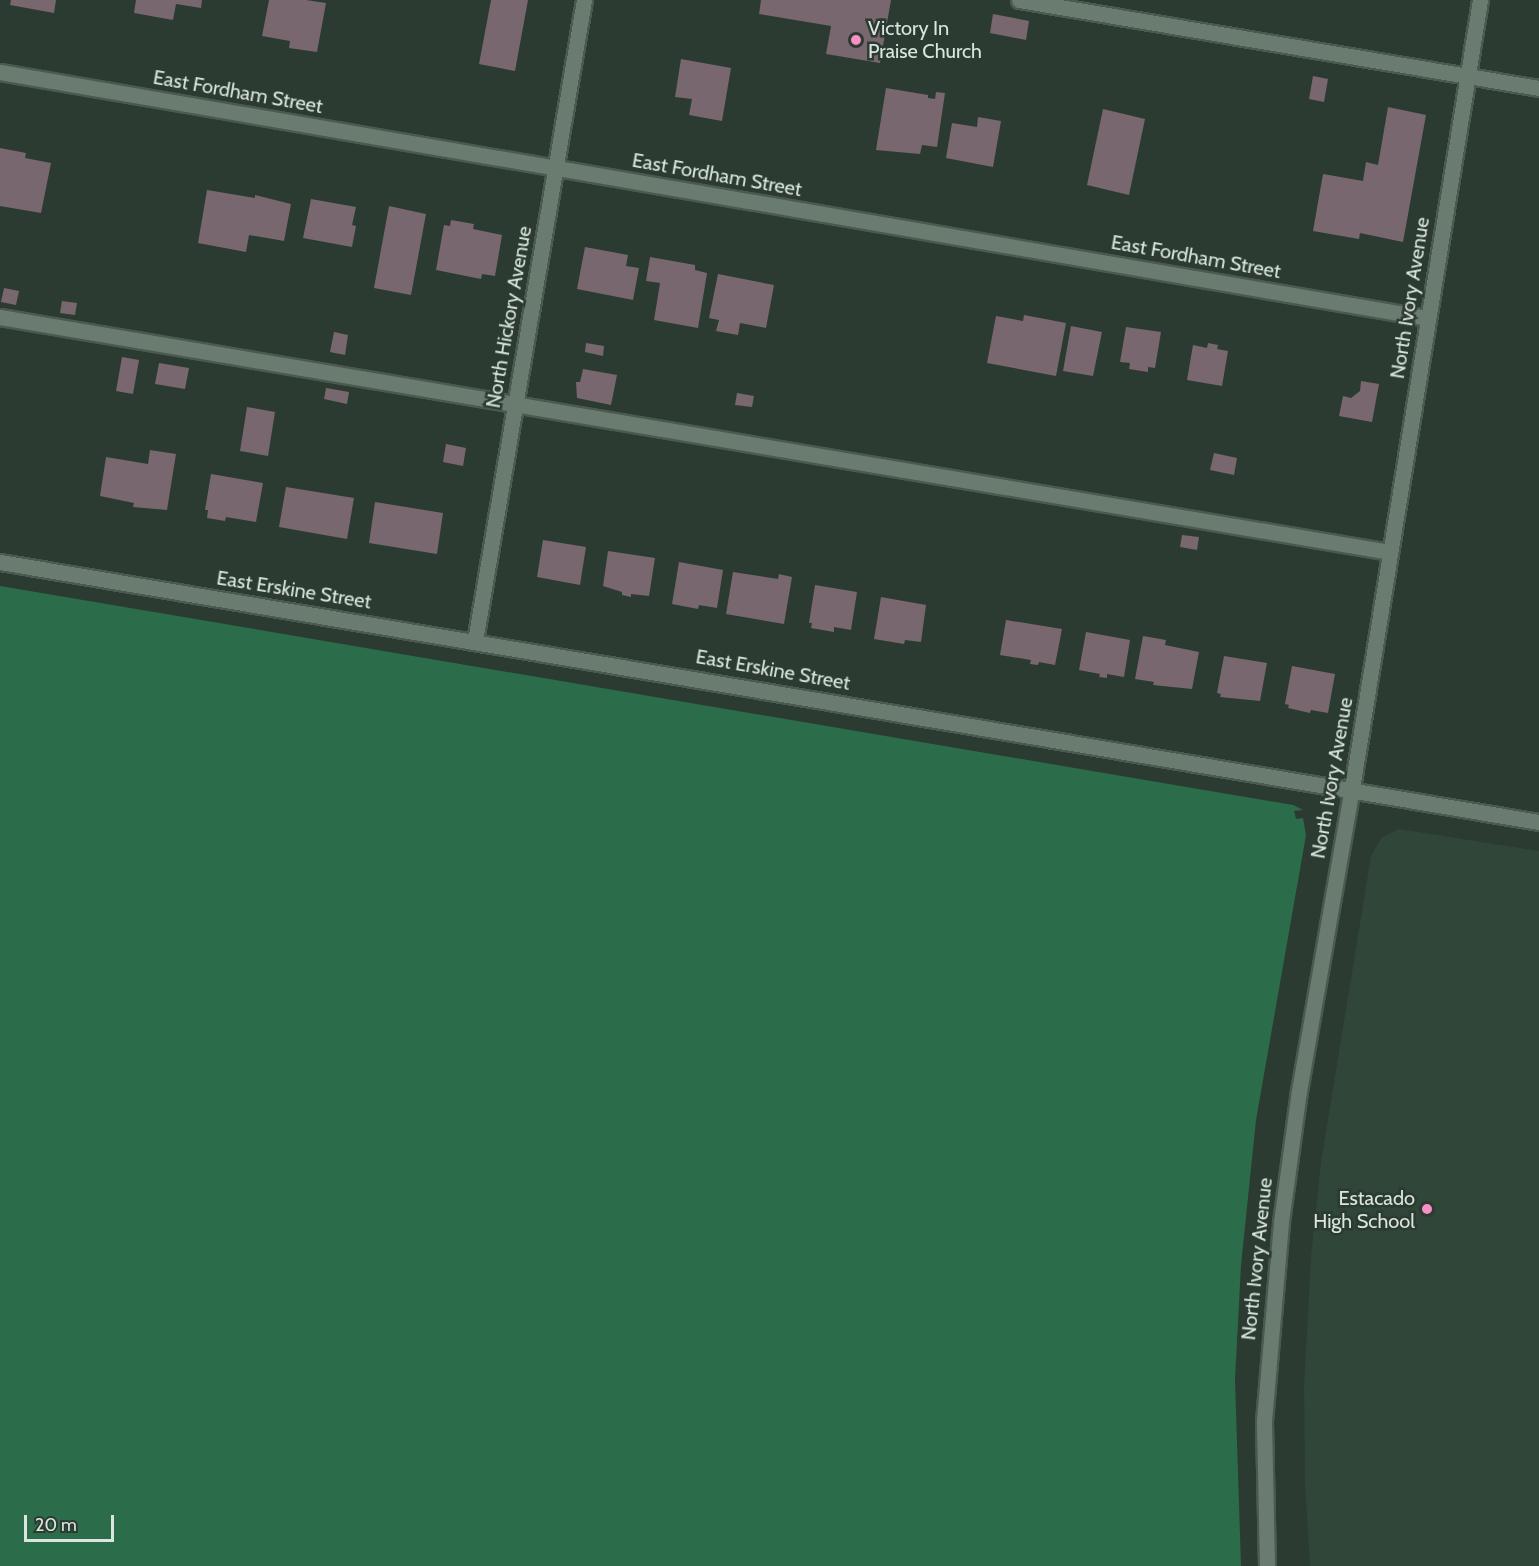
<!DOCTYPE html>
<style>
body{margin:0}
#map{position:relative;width:1539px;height:1566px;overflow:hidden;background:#2b3b31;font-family:Cabin,sans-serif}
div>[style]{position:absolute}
.built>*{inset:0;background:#2f4638}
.green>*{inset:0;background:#2b6d4a}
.building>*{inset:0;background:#79676f}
.roads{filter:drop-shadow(2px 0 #4b5950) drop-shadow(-2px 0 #4b5950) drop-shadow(0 2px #4b5950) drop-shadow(0 -2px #4b5950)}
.minor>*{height:15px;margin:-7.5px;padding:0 7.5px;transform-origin:7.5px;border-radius:7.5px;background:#6a7c70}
.dots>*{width:16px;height:16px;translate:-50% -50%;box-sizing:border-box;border:3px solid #2b3b31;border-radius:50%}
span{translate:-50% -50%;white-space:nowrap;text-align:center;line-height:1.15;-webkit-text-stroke:5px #2b3b31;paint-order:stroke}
.poi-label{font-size:20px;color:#dbe5df}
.left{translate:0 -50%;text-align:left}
.right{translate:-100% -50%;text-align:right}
.street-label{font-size:20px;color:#dbe5df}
.scale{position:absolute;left:24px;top:1515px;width:90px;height:27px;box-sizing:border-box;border:3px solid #dbe5df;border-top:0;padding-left:8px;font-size:18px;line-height:21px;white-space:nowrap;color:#dbe5df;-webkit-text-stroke:4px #2b3b31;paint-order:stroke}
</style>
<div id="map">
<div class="built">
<div style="clip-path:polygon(1399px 829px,1539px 851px,1539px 1566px,1310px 1566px,1305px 1483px,1304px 1386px,1311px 1256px,1321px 1162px,1371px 856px,1382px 837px)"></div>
</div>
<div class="green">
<div style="clip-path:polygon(0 586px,1293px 805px,1303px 810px,1294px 811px,1296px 819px,1303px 818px,1306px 835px,1256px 1120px,1241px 1265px,1235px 1380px,1241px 1566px,0 1566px)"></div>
</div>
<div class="building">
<div style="clip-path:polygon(11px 0,56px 0,54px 13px,10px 5px)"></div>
<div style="clip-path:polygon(136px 0,202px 0,201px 8px,176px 4px,173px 20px,134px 13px)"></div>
<div style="clip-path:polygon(269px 0,306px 0,326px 3px,317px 52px,289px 48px,290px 41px,262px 36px)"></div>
<div style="clip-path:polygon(491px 0,528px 0,515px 71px,479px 64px)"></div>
<div style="clip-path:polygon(761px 0,891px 0,880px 63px,826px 54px,831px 26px,759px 14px)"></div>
<div style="clip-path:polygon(993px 14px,1029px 21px,1026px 40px,990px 33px)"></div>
<div style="clip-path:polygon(681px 59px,731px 68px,722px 121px,689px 115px,692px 99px,675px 97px)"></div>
<div style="clip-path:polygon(1313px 76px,1328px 79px,1324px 102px,1309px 99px)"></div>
<div style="clip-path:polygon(886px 88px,928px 95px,928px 98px,935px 99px,936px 92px,945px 93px,937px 147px,922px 145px,920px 154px,876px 150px)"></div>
<div style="clip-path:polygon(1388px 107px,1426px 115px,1403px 242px,1360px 233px,1359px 239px,1313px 231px,1323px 174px,1363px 181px,1366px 162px,1378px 165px)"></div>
<div style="clip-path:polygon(1103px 109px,1145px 119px,1129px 195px,1087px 185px)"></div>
<div style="clip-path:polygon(978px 117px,1001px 121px,993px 167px,946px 158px,952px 123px,977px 127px)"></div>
<div style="clip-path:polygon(0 148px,26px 153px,25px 158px,51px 163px,41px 213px,0 206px)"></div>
<div style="clip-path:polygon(207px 190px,255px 198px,255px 195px,291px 204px,284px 241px,249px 235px,246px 252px,198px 243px)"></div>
<div style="clip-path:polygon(311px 199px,356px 207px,352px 225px,356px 226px,352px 247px,303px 238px)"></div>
<div style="clip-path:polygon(389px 206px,426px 214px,411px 295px,374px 288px)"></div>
<div style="clip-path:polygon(451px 220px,474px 224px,473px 229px,502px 235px,495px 276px,482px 274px,481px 279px,436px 270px,444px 225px,450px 226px)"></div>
<div style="clip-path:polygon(585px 247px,628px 255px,626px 266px,639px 268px,633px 300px,577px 289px)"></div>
<div style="clip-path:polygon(650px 257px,695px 265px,695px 270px,707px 273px,698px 328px,654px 320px,660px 283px,646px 281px)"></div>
<div style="clip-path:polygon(718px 274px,774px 285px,766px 328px,740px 323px,738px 335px,716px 331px,719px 320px,709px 318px)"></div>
<div style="clip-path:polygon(4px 288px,19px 291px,16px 305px,1px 302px)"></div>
<div style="clip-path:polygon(62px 301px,77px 303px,75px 315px,60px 313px)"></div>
<div style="clip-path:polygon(1024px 315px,1066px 323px,1056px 376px,987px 363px,996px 316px,1023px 321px)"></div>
<div style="clip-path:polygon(1071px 326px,1102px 332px,1093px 376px,1063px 371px)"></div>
<div style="clip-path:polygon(1126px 327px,1161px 332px,1155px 368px,1148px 367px,1148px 372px,1129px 369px,1130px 363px,1120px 362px)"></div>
<div style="clip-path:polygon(334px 332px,348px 335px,345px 355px,330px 352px)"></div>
<div style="clip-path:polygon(586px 343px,604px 346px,603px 356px,585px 352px)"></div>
<div style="clip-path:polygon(1208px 343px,1218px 345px,1217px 349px,1228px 351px,1222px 386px,1187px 380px,1193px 345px,1207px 348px)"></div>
<div style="clip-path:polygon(122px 357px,139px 360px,133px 394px,116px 391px)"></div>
<div style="clip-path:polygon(159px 363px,189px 368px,185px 389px,155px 384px)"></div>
<div style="clip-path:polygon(583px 369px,617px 375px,611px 405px,577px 398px,576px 382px,580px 382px)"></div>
<div style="clip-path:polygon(1361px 381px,1379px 384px,1372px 422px,1339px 416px,1343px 396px,1351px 398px,1360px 391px)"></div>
<div style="clip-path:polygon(326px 388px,349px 392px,347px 404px,324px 399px)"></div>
<div style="clip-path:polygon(737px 393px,754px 396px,752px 407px,735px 405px)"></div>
<div style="clip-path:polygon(247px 407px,275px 412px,268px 456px,240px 451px)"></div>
<div style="clip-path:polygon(446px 444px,466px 448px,463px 466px,443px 462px)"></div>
<div style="clip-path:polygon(150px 450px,176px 454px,167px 510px,133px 507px,134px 503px,100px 496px,106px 457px,148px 464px)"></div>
<div style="clip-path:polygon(1214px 453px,1237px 458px,1234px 475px,1210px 470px)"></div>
<div style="clip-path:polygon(211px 474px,263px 483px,256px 522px,226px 517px,225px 521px,207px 518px,208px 510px,205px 510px)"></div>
<div style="clip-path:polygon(286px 487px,354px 498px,347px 539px,279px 527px)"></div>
<div style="clip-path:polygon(375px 502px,443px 513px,437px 554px,369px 543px)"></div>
<div style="clip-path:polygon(1182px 535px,1199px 537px,1197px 550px,1180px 547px)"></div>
<div style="clip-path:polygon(543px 540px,586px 547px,580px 585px,537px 577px)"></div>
<div style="clip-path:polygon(608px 551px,655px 558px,649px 596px,631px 594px,631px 597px,622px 595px,622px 592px,603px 586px)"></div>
<div style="clip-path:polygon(679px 562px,723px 570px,717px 608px,699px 605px,698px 609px,672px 604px)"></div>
<div style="clip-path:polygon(733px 572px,778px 579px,779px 574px,792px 577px,784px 624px,726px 614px)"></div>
<div style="clip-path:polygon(815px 585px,857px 592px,851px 630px,834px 627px,834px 632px,811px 628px,812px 623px,809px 623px)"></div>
<div style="clip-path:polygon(881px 597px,926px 605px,921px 642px,905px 640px,904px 644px,874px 639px)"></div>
<div style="clip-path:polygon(1006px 620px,1062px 629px,1055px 665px,1039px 662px,1038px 665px,1030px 664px,1031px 660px,1000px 655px)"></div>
<div style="clip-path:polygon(1086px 632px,1130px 640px,1124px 677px,1107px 674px,1107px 678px,1099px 677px,1100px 674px,1079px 670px)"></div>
<div style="clip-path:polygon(1143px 636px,1166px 640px,1165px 645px,1199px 652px,1192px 689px,1153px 685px,1154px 682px,1135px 679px)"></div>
<div style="clip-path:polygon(1224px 656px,1267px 663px,1260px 701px,1220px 697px,1221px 694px,1217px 693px)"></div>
<div style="clip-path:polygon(1292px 666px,1335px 674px,1328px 713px,1311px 710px,1310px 713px,1288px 708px,1289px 705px,1285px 704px)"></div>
</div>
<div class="roads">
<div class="minor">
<div style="left:1019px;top:0;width:527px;rotate:9.61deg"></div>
<div style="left:0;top:72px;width:1448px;rotate:9.78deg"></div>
<div style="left:0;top:317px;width:1410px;rotate:9.6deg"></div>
<div style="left:0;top:562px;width:1561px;rotate:9.59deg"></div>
<div style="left:475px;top:641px;width:650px;rotate:-80.35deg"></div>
<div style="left:1267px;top:1566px;width:145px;rotate:-91.2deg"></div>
<div style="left:1264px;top:1421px;width:200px;rotate:-85.1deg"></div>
<div style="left:1281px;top:1222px;width:132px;rotate:-82.2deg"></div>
<div style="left:1299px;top:1091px;width:308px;rotate:-80.1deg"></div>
<div style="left:1352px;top:788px;width:798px;rotate:-80.77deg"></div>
</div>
</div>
<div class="dots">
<div style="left:856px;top:40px;background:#fa8fc6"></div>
<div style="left:1427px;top:1209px;background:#fa8fc6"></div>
</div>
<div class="poi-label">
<span class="left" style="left:868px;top:40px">Victory In<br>Praise Church</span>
<span class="right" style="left:1415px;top:1210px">Estacado<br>High School</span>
</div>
<div class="street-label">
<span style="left:238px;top:92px;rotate:10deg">East Fordham Street</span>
<span style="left:717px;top:175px;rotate:10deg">East Fordham Street</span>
<span style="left:1196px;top:257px;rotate:10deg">East Fordham Street</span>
<span style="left:1410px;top:298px;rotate:-81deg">North Ivory Avenue</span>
<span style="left:509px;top:317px;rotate:-80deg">North Hickory Avenue</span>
<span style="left:294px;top:590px;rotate:9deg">East Erskine Street</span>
<span style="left:773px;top:670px;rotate:10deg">East Erskine Street</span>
<span style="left:1332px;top:778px;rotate:-80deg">North Ivory Avenue</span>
<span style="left:1257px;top:1259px;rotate:-84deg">North Ivory Avenue</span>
</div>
<div class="scale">20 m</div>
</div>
